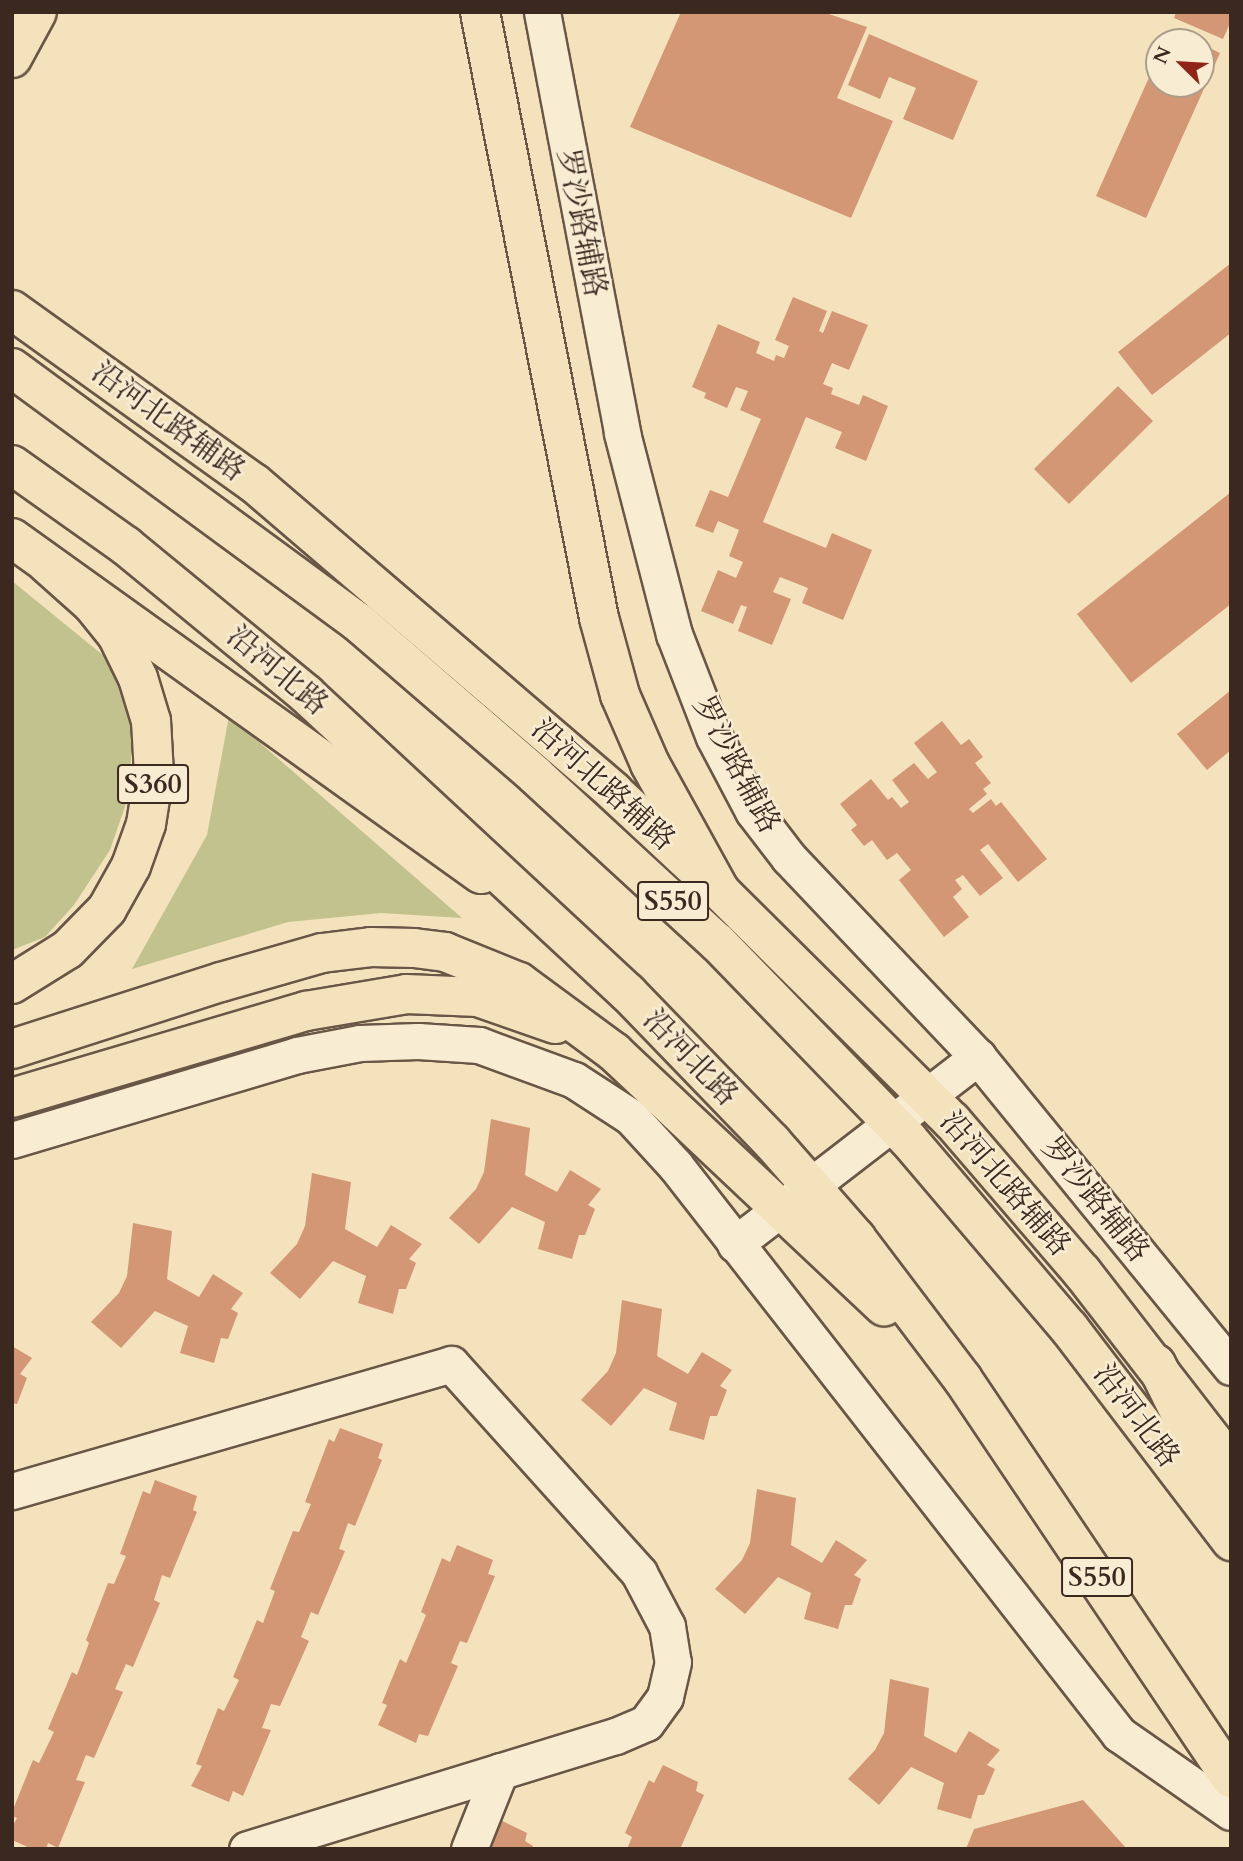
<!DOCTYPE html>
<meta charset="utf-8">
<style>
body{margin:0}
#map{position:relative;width:1243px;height:1861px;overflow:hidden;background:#f4e2bc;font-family:Cardo,"Noto Serif SC",serif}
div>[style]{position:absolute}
.green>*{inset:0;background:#c1c28d}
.building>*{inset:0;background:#d39776}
.roads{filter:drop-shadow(2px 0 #695646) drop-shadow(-2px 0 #695646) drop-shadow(0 2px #695646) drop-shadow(0 -2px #695646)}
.minor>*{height:35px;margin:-17.5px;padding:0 17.5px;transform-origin:17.5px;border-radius:17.5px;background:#f8ecd3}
.major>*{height:38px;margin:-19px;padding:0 19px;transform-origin:19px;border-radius:19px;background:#f4e2bc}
.highway>*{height:38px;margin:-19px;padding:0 19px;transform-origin:19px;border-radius:19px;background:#f4e2bc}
span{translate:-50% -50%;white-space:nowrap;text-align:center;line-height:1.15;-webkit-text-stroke:5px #f8ecd3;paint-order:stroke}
.shield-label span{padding:2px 5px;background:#f8ecd3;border:2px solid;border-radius:5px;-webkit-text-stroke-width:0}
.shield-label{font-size:28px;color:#3b281f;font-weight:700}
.street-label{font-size:30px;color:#3b281f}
.frame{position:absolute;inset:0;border:14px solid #3b281f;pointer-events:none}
.north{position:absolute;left:1145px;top:28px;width:70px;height:70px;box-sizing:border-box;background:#f8ecd3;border:2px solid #ac9e8b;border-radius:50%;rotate:294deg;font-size:19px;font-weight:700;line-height:28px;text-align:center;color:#3b281f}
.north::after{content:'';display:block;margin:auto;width:24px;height:32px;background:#8f2418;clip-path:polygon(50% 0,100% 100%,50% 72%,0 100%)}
</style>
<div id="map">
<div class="green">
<div style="clip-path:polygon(12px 581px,104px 656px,124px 687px,132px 739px,129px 795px,110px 850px,74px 905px,45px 937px,12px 950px)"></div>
<div style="clip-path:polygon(229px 716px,462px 918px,381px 913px,288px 922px,132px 969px,207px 835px)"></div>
</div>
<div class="building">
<div style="clip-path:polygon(681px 12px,823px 12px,867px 27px,837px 98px,893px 121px,851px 218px,630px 127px)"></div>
<div style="clip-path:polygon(1176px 12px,1231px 12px,1231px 21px,1223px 39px,1174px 18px)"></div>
<div style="clip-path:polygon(1170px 30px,1196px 42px,1165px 42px)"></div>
<div style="clip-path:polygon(869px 34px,978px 81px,953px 140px,903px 119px,916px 88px,889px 77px,880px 99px,848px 85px)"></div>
<div style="clip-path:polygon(1201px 44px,1220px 53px,1146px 218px,1096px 196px,1159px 55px,1159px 84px,1201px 84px)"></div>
<div style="clip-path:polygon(1231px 263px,1231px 333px,1152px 395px,1118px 352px)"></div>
<div style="clip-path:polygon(793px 297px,827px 311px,819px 331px,823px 333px,832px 311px,868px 325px,849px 370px,832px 363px,823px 384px,833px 388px,831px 394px,859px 405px,863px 395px,888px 406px,866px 461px,835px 448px,842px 432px,806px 417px,763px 522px,826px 548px,832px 533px,872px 550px,843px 620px,802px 603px,808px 588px,780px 577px,773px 592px,791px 599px,772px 645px,738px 631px,747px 607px,741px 605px,733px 624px,701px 611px,718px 570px,736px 578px,743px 562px,729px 556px,739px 530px,718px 521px,713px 533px,695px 526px,710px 490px,728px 497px,761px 419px,740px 410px,748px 391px,736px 387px,727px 408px,704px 398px,706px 393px,692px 387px,718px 324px,760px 342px,756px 353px,774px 361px,776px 355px,784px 358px,789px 346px,775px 340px)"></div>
<div style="clip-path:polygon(1118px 386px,1153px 421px,1069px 504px,1034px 469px)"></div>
<div style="clip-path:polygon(1231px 492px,1231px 604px,1131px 683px,1077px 614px)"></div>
<div style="clip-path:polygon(1231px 690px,1231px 750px,1207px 770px,1177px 734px)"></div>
<div style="clip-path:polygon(942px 721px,961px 745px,969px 739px,983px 757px,975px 763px,991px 783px,983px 789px,987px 794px,969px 809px,973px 813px,991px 799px,996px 806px,1001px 802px,1047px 859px,1018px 882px,988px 844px,980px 850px,1003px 878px,980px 896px,963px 875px,955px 880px,962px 889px,953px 897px,969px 917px,944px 937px,899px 880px,911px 870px,897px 853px,887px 860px,872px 840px,864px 846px,851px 830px,857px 825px,840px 804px,871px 779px,888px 800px,892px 797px,901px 808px,909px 802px,892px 780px,914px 763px,928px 779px,937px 772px,914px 743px)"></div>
<div style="clip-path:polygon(491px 1119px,530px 1128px,525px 1175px,557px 1192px,570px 1170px,601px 1189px,588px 1205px,595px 1209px,585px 1235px,579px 1235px,572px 1259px,538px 1249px,545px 1222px,512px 1207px,479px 1244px,449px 1218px,476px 1189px,484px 1172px)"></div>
<div style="clip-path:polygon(312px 1173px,351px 1182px,345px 1229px,377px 1247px,391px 1225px,422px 1244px,409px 1259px,416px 1263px,406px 1289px,399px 1289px,393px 1314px,358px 1303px,366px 1276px,333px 1261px,300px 1299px,270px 1273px,297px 1244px,305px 1226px)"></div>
<div style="clip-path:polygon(133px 1223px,172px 1231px,167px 1279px,199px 1297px,213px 1274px,243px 1293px,231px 1309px,238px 1313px,228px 1339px,221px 1338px,214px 1363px,180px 1353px,188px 1326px,155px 1311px,121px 1348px,91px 1322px,119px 1293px,127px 1276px)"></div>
<div style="clip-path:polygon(622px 1300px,662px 1309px,657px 1356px,688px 1374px,702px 1352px,732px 1370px,720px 1386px,727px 1390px,717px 1416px,710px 1416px,704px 1440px,669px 1430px,677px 1403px,644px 1388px,611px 1426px,581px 1400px,608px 1371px,616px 1353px)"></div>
<div style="clip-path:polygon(12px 1346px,32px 1358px,20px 1374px,27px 1378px,17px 1404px,12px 1403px)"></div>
<div style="clip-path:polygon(340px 1428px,383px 1444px,378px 1458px,382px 1460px,355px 1526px,348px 1523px,339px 1549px,345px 1551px,318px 1615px,311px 1612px,301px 1637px,309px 1641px,280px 1706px,271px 1704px,262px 1728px,271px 1730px,243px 1796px,233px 1791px,229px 1802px,191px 1786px,202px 1766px,196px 1764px,218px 1708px,224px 1711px,239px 1680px,233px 1677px,257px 1620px,263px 1623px,275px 1591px,270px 1589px,293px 1531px,299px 1532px,311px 1504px,305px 1502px,329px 1439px,334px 1442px)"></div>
<div style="clip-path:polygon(155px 1480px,197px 1496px,193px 1510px,197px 1512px,170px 1578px,162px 1575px,154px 1600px,160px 1603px,133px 1667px,126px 1664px,115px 1689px,123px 1692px,94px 1758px,86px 1755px,76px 1780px,85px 1782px,58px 1848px,48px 1843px,46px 1849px,32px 1849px,12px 1840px,12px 1827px,17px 1818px,12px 1816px,12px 1812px,33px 1760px,39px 1763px,54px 1732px,48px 1729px,72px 1672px,77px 1675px,89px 1643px,86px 1640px,108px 1583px,114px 1584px,126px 1556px,120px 1554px,143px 1491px,150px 1494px)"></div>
<div style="clip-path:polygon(757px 1489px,796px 1498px,791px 1545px,822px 1563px,836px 1540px,867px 1560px,854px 1575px,861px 1579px,852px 1605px,845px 1605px,838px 1629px,804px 1619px,811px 1593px,778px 1577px,745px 1614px,715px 1589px,742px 1560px,750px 1543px)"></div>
<div style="clip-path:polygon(457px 1545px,493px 1560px,488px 1574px,495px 1576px,467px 1643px,460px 1641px,451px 1663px,458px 1666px,428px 1736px,419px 1734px,416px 1743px,378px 1725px,387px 1705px,382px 1703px,400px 1659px,406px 1663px,426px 1615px,421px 1612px,442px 1558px,450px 1562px)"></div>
<div style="clip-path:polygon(890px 1679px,929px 1688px,924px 1736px,956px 1753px,969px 1731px,1000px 1750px,987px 1765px,995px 1769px,984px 1795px,978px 1795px,971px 1819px,937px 1809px,944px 1783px,911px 1767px,879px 1805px,848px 1779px,875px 1750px,884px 1733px)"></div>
<div style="clip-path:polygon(663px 1765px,698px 1782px,696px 1791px,704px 1795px,680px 1849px,627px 1849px,632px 1837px,625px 1833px,649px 1780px,654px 1783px)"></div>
<div style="clip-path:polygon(1083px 1800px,1127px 1849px,966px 1849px,974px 1829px)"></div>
<div style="clip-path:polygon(492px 1816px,527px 1833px,525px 1841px,533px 1846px,532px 1849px,470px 1849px)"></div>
</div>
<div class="roads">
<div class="minor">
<div style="left:542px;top:12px;width:429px;rotate:79.2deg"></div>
<div style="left:622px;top:433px;width:208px;rotate:75.5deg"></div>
<div style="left:674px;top:634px;width:110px;rotate:68.8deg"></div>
<div style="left:714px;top:737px;width:84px;rotate:62.2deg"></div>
<div style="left:753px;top:811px;width:59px;rotate:52.5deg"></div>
<div style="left:789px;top:858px;width:274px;rotate:46.5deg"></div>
<div style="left:978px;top:1057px;width:400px;rotate:50.8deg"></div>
<div style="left:12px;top:1140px;width:297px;rotate:-16.6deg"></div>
<div style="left:297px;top:1055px;width:64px;rotate:-10.8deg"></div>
<div style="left:360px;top:1043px;width:58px;rotate:-2deg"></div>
<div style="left:418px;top:1041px;width:61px;rotate:3.8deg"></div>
<div style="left:479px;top:1045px;width:101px;rotate:20.2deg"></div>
<div style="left:574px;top:1080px;width:68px;rotate:33deg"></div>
<div style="left:631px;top:1117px;width:65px;rotate:47.5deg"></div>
<div style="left:675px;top:1165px;width:722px;rotate:52.03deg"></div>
<div style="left:1119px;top:1734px;width:136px;rotate:34.9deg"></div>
<div style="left:735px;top:1244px;width:307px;rotate:-37.6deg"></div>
<div style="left:12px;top:1491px;width:457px;rotate:-16.1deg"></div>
<div style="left:451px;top:1364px;width:281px;rotate:48deg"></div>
<div style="left:639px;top:1573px;width:60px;rotate:62.2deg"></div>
<div style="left:667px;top:1626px;width:36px;rotate:81deg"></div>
<div style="left:673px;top:1662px;width:36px;rotate:103deg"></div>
<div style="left:665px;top:1697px;width:32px;rotate:126deg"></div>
<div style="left:646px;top:1723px;width:34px;rotate:157deg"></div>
<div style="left:615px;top:1736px;width:385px;rotate:162.9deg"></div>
<div style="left:469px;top:1849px;width:84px;rotate:-68.3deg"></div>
</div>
<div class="major">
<div style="left:12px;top:310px;width:297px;rotate:35.6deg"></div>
<div style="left:254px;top:483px;width:474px;rotate:40.6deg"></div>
<div style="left:614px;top:792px;width:145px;rotate:43deg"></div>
<div style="left:720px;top:891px;width:327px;rotate:44.8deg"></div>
<div style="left:952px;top:1121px;width:199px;rotate:49.3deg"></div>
<div style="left:1082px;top:1272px;width:243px;rotate:52.2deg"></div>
<div style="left:12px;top:538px;width:577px;rotate:35.62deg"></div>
</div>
<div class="highway">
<div style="left:480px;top:12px;width:618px;rotate:78.89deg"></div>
<div style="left:599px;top:618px;width:80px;rotate:74.7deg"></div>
<div style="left:620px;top:695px;width:75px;rotate:66.5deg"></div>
<div style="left:650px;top:764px;width:145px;rotate:61.1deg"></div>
<div style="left:12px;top:58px;width:52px;rotate:-61.5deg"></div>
<div style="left:12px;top:368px;width:429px;rotate:36.3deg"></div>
<div style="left:358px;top:622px;width:234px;rotate:40.8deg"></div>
<div style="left:535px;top:775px;width:248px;rotate:42.6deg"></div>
<div style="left:718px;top:943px;width:273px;rotate:45.9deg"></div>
<div style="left:908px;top:1139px;width:248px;rotate:49.6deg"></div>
<div style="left:1069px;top:1328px;width:268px;rotate:52.7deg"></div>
<div style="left:12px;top:465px;width:140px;rotate:35.4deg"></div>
<div style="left:126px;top:546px;width:233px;rotate:39.4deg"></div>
<div style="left:306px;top:694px;width:439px;rotate:42.9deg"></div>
<div style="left:628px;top:993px;width:207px;rotate:46deg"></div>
<div style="left:772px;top:1142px;width:128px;rotate:48.8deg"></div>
<div style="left:856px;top:1238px;width:176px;rotate:52.9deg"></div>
<div style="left:962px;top:1378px;width:482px;rotate:56.1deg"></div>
<div style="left:12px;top:984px;width:66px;rotate:-32deg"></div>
<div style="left:68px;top:949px;width:56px;rotate:-45.7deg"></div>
<div style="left:107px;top:909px;width:49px;rotate:-60.8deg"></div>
<div style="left:131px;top:866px;width:45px;rotate:-70.3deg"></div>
<div style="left:146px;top:824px;width:51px;rotate:-80.9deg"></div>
<div style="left:154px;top:774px;width:53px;rotate:-93.2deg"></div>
<div style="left:151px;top:721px;width:45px;rotate:-106.8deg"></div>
<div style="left:138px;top:678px;width:48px;rotate:-116deg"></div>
<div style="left:117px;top:635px;width:40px;rotate:-129deg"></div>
<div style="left:92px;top:604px;width:60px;rotate:-138.4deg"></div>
<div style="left:12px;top:1049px;width:219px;rotate:-17.8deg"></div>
<div style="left:221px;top:982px;width:105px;rotate:-16deg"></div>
<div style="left:322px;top:953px;width:49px;rotate:-7deg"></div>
<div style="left:371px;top:947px;width:43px;rotate:1.3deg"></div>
<div style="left:414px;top:948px;width:31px;rotate:7deg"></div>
<div style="left:445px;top:952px;width:80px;rotate:22.1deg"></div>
<div style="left:519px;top:982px;width:118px;rotate:36.4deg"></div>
<div style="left:614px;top:1052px;width:371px;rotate:43.3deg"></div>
<div style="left:12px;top:1098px;width:307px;rotate:-16.5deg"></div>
<div style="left:306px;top:1011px;width:101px;rotate:-9.6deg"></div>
<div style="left:406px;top:994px;width:72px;rotate:2.4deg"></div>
<div style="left:478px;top:997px;width:82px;rotate:19.3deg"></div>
<div style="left:1156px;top:1364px;width:161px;rotate:63.8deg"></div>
</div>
</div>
<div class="shield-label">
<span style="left:153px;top:784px">S360</span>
<span style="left:673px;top:901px">S550</span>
<span style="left:1097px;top:1577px">S550</span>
</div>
<div class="street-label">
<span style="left:581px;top:223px;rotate:79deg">罗沙路辅路</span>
<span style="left:168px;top:422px;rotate:36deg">沿河北路辅路</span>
<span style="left:277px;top:671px;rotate:40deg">沿河北路</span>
<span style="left:736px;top:765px;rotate:62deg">罗沙路辅路</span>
<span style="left:603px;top:785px;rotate:42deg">沿河北路辅路</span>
<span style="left:690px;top:1058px;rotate:46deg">沿河北路</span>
<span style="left:1005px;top:1184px;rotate:49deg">沿河北路辅路</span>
<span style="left:1095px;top:1200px;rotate:51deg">罗沙路辅路</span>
<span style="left:1136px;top:1416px;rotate:53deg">沿河北路</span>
</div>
<div class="frame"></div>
<div class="north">N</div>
</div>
